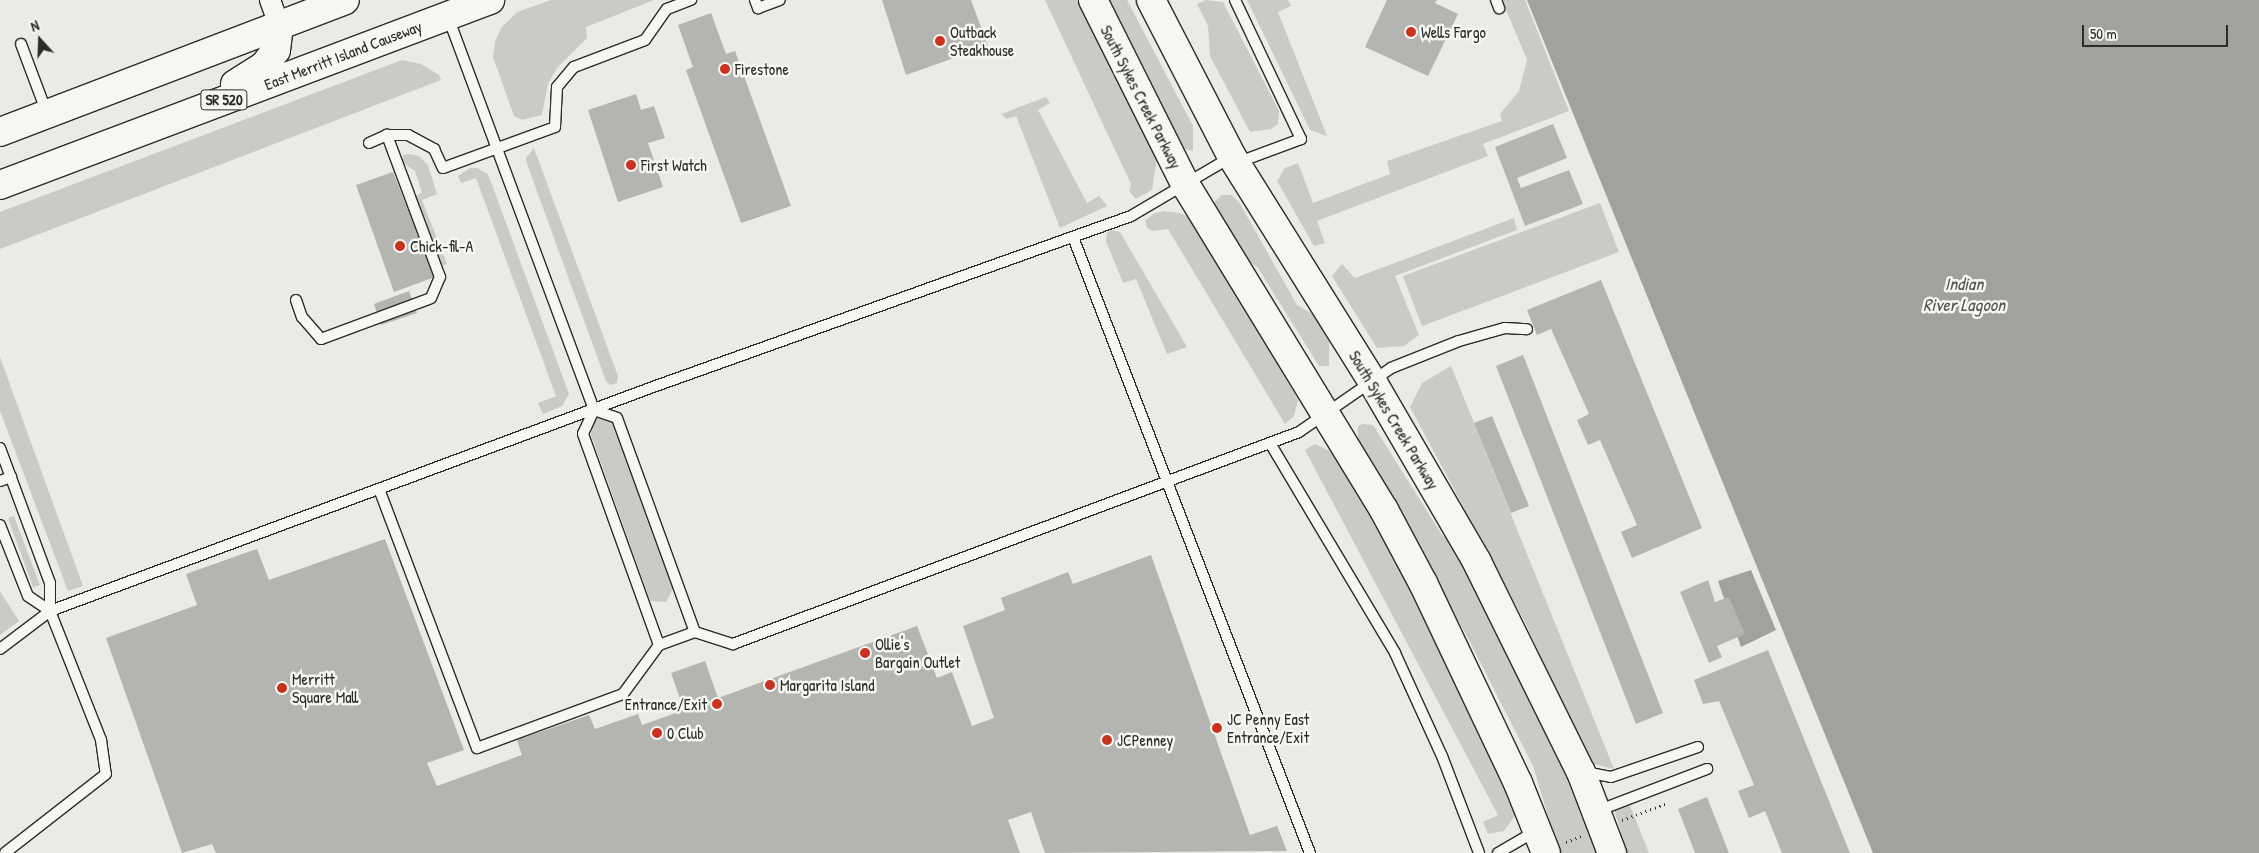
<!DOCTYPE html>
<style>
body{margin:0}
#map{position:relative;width:2259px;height:853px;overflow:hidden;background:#eaeae6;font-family:"Patrick Hand",sans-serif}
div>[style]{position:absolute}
.green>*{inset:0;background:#cacac7}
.water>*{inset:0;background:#a1a19e}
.building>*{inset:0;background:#b4b4b1}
.path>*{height:3px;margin-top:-1.5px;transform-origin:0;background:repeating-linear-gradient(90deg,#2b2b2b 0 1px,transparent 0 5px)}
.roads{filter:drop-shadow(1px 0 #2b2b2b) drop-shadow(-1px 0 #2b2b2b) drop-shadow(0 1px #2b2b2b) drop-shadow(0 -1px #2b2b2b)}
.lane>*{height:10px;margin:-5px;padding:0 5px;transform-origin:5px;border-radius:5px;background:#f6f6f2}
.street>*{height:20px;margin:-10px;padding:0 10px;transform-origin:10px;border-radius:10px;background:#f6f6f2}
.secondary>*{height:28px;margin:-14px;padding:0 14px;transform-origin:14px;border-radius:14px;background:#f6f6f2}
.primary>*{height:28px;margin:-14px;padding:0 14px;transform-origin:14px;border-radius:14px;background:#f6f6f2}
.dots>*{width:14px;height:14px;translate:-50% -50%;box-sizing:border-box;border:2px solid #f6f6f2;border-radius:50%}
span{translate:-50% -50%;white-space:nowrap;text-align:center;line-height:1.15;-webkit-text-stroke:5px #f6f6f2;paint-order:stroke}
.shield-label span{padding:1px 4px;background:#f6f6f2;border:1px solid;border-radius:4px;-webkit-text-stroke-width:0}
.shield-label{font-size:15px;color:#2b2b2b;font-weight:700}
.poi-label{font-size:16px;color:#2b2b2b}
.left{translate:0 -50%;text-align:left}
.right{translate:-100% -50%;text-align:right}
.street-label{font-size:16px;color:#2b2b2b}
.water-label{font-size:18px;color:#545453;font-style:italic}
.north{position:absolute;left:15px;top:15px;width:50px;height:50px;-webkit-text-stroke:4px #f6f6f2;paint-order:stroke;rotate:340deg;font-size:14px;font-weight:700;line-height:20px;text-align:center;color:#2b2b2b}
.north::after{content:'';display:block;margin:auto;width:18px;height:22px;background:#2b2b2b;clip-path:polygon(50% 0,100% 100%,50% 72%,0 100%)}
.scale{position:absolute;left:2082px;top:25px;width:146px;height:22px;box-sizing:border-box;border:2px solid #2b2b2b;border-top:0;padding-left:6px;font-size:15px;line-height:18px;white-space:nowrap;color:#2b2b2b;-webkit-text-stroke:4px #f6f6f2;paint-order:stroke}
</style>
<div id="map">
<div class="green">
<div style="clip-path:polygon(551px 0,654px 0,586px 27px,587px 38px,557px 68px,548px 84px,542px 115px,522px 120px,514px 116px,493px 57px,495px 42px,501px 28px,517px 12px)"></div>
<div style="clip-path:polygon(1045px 0,1082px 0,1157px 158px,1152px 190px,1136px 199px,1129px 191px,1131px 184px)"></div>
<div style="clip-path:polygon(1104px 0,1127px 0,1193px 126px,1193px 151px,1181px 148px)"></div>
<div style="clip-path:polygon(1206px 0,1223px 2px,1279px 111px,1278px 124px,1271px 129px,1250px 132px,1210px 56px,1208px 26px,1197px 4px)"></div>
<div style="clip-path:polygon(1247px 0,1288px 0,1291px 6px,1278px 12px,1327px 136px,1310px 130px)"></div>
<div style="clip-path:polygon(1502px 0,1525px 0,1569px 111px,1483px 144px,1488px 156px,1317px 221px,1325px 243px,1314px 246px,1277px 181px,1285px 168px,1298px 163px,1313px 203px,1390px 174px,1387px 161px,1502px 121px,1500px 114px,1519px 91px,1527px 60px)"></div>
<div style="clip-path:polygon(402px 60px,421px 64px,439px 75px,441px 80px,0 249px,0 212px)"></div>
<div style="clip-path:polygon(1046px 97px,1050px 103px,1038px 110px,1087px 203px,1099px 196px,1107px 206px,1060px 228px,1016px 116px,1007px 119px,1001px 114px)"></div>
<div style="clip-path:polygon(534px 148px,618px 376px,617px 383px,610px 385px,606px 381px,527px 164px,526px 158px)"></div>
<div style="clip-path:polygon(409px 154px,419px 156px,428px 165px,437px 194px,422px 200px,447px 264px,440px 266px,415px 196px,422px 193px,415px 171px,402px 162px,403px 155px)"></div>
<div style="clip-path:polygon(470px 168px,477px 168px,488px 174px,569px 394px,562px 406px,543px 414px,538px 403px,556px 396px,476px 178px,461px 183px,458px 176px)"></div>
<div style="clip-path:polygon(1222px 195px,1231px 195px,1239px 202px,1297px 305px,1316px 316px,1329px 333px,1329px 366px,1319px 366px,1258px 268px,1236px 251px,1214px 211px,1215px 201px)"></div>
<div style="clip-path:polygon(1600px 203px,1619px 252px,1422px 326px,1403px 276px)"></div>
<div style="clip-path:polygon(1163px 211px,1180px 213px,1193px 219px,1298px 400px,1294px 416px,1285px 424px,1168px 229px,1153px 231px,1147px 228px,1145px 221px,1153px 214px)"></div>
<div style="clip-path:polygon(1514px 218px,1517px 230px,1395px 276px,1419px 335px,1404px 346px,1377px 348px,1332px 276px,1342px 264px,1355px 278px)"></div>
<div style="clip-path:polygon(1111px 230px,1120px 232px,1187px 347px,1167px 354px,1136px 279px,1123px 283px,1106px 241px,1107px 233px)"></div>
<div style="clip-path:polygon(0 357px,83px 586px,68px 591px,0 411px)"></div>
<div style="clip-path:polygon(1451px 366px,1614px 769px,1590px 763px,1524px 620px,1410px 407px,1422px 383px)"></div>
<div style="clip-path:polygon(601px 417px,609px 418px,615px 427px,673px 589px,666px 602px,651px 601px,648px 595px,591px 435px,594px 419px)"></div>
<div style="clip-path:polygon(1363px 424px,1373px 425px,1442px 535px,1456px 544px,1564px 763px,1601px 853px,1559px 853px,1533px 766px,1468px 638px,1358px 445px,1358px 426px)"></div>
<div style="clip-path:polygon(1315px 444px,1336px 454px,1411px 579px,1517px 813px,1504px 831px,1488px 834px,1483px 822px,1498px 815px,1305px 450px)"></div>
<div style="clip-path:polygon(14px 516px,40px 585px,33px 587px,8px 518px)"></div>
<div style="clip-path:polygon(0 591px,19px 621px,0 635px)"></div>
<div style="clip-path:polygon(1629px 803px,1649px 853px,1627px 853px,1614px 809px)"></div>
</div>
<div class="water">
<div style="clip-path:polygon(1527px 0,2259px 0,2259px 853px,1873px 853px)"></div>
<div style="clip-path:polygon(1751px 570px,1776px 630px,1741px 647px,1718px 581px)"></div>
</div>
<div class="building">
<div style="clip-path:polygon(882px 0,971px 0,988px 46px,906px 75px)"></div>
<div style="clip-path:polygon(1387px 0,1437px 0,1435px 3px,1458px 14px,1428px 76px,1365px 47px)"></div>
<div style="clip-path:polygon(711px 13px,726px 54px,735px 51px,791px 206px,741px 223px,686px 70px,693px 67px,678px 25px)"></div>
<div style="clip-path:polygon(636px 94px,641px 110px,654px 106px,665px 138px,648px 143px,663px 187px,618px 202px,588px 110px)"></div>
<div style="clip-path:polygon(1553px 124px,1567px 158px,1517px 178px,1521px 188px,1569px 170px,1583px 204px,1525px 226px,1495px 147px)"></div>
<div style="clip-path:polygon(393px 172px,435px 277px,394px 292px,356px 185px)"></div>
<div style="clip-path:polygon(1601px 280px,1702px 528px,1632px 558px,1621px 532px,1637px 525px,1600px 440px,1588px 445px,1577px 420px,1589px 414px,1551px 329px,1537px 335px,1527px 310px)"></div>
<div style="clip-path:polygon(409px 291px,417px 313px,381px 325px,374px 304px)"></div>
<div style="clip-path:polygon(1523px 355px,1663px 713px,1636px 724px,1496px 366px)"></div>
<div style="clip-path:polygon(1492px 416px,1529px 506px,1511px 513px,1474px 423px)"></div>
<div style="clip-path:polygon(385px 539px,464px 750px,427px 763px,437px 786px,522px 755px,517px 740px,589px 715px,595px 729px,638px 714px,642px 725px,684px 710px,671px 673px,705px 661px,718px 698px,917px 626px,937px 678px,952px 672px,972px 726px,994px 718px,963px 626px,1005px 610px,1001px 598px,1068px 572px,1073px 584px,1151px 555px,1250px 835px,1277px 826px,1287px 851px,1045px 853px,1031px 812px,1008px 820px,1020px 853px,216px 853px,212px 844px,182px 853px,106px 638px,197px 605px,186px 574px,257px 549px,269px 580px)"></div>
<div style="clip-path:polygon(1708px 580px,1715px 602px,1729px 597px,1745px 634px,1717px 646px,1722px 657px,1709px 663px,1680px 592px)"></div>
<div style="clip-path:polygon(1768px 650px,1850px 853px,1782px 853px,1765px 811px,1749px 818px,1738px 791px,1754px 785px,1719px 701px,1703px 704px,1694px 680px)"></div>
<div style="clip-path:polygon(1707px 797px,1729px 853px,1695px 853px,1678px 809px)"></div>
</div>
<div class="path">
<div style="left:1622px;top:820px;width:46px;rotate:-20.4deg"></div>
<div style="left:1566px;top:842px;width:17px;rotate:-21deg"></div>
</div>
<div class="roads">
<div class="lane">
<div style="left:755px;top:0;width:9px;rotate:69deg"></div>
<div style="left:758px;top:8px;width:23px;rotate:-20deg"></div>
<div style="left:1235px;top:0;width:154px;rotate:64.6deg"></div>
<div style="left:1301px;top:139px;width:69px;rotate:159.7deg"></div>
<div style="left:1496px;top:0;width:9px;rotate:69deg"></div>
<div style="left:448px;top:17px;width:419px;rotate:69.6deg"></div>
<div style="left:594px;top:410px;width:26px;rotate:115deg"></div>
<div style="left:583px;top:434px;width:224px;rotate:70.2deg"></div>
<div style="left:21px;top:44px;width:74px;rotate:69.4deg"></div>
<div style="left:369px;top:143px;width:20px;rotate:-24deg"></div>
<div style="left:387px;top:135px;width:21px"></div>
<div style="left:408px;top:135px;width:30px;rotate:28deg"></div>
<div style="left:434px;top:149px;width:21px;rotate:65deg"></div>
<div style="left:443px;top:168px;width:119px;rotate:-20.1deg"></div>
<div style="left:555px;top:127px;width:40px;rotate:-87.1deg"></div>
<div style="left:557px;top:87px;width:26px;rotate:-50deg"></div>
<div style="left:574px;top:67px;width:76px;rotate:-20.8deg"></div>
<div style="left:645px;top:40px;width:38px;rotate:-55deg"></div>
<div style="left:667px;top:9px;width:26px;rotate:-21deg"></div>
<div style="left:1073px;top:237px;width:660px;rotate:68.96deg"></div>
<div style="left:296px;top:300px;width:18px;rotate:71deg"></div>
<div style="left:302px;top:317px;width:29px;rotate:49deg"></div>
<div style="left:321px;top:339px;width:117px;rotate:-20.4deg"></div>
<div style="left:431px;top:298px;width:23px;rotate:-67deg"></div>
<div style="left:440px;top:277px;width:152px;rotate:-110.5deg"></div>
<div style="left:594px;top:410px;width:24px;rotate:19deg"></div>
<div style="left:617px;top:418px;width:228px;rotate:70deg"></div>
<div style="left:1270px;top:443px;width:244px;rotate:59.2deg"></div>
<div style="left:1395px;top:653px;width:113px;rotate:65.5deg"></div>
<div style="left:1442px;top:756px;width:104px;rotate:69.1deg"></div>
<div style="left:0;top:448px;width:144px;rotate:69.7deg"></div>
<div style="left:50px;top:583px;width:28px;rotate:90deg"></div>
<div style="left:50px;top:611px;width:139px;rotate:68.4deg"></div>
<div style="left:101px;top:740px;width:34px;rotate:82deg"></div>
<div style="left:106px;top:774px;width:128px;rotate:142deg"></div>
<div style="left:0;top:481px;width:12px;rotate:-20deg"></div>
<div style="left:379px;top:489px;width:277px;rotate:69.3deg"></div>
<div style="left:477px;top:748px;width:156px;rotate:-20.3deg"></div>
<div style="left:623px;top:694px;width:61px;rotate:-53.7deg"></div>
<div style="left:659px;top:645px;width:38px;rotate:-20deg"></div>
<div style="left:695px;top:632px;width:40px;rotate:18deg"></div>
<div style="left:733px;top:644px;width:604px;rotate:-20.53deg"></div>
<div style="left:1299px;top:432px;width:112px;rotate:-34.8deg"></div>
<div style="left:1391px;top:368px;width:73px;rotate:-21.7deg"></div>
<div style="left:1459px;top:341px;width:48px;rotate:-15.8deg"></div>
<div style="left:1505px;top:328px;width:22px;rotate:3deg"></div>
<div style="left:0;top:525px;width:76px;rotate:68.5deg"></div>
<div style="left:28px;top:596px;width:27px;rotate:34deg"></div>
<div style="left:0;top:649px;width:63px;rotate:-37.2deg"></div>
<div style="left:50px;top:611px;width:643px;rotate:-20.38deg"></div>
<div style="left:653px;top:387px;width:508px;rotate:-19.68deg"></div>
<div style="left:1131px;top:216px;width:116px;rotate:-30.5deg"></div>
<div style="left:1585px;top:772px;width:26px;rotate:11deg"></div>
<div style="left:1611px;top:777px;width:92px;rotate:-19deg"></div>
<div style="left:1597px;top:811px;width:118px;rotate:-20.9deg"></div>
<div style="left:1498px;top:853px;width:44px;rotate:-30.1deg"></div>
</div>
<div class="street">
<div style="left:270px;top:0;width:27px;rotate:70deg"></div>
</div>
<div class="secondary">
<div style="left:1093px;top:0;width:206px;rotate:63.4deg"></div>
<div style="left:1185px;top:184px;width:382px;rotate:58.6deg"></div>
<div style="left:1384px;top:510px;width:83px;rotate:61.9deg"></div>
<div style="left:1423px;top:583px;width:221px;rotate:64.6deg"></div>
<div style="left:1518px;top:783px;width:75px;rotate:68.2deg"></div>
<div style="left:1151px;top:0;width:177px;rotate:62.7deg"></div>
<div style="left:1232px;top:157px;width:266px;rotate:58deg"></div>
<div style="left:1373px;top:383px;width:207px;rotate:59.8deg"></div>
<div style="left:1477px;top:562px;width:234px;rotate:63.7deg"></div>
<div style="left:1581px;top:772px;width:87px;rotate:69.1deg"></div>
</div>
<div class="primary">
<div style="left:235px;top:84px;width:34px;rotate:-32deg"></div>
<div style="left:264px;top:66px;width:20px;rotate:-53deg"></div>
<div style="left:276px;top:50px;width:25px;rotate:-83deg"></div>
<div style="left:0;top:132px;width:369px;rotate:-20.9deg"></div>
<div style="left:0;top:185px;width:524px;rotate:-20.68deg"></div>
</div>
</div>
<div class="dots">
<div style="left:1411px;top:32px;background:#c8321e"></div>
<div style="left:940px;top:41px;background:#c8321e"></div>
<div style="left:725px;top:69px;background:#c8321e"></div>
<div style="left:631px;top:165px;background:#c8321e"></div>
<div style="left:400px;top:246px;background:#c8321e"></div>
<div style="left:865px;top:653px;background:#c8321e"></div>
<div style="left:770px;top:685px;background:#c8321e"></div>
<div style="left:282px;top:688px;background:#c8321e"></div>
<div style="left:717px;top:704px;background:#c8321e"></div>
<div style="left:1217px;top:728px;background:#c8321e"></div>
<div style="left:657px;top:733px;background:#c8321e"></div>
<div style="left:1107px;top:740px;background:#c8321e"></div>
</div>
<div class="shield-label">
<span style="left:224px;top:100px">SR 520</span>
</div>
<div class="poi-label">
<span class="left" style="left:950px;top:41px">Outback<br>Steakhouse</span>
<span class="left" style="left:1421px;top:32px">Wells Fargo</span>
<span class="left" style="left:735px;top:69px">Firestone</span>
<span class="left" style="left:641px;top:165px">First Watch</span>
<span class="left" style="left:410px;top:246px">Chick-fil-A</span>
<span class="left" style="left:875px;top:653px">Ollie's<br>Bargain Outlet</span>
<span class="left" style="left:292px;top:688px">Merritt<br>Square Mall</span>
<span class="left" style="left:780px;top:685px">Margarita Island</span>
<span class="right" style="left:707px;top:704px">Entrance/Exit</span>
<span class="left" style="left:1227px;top:728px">JC Penny East<br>Entrance/Exit</span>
<span class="left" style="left:667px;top:733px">0 Club</span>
<span class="left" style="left:1117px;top:740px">JCPenney</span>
</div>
<div class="street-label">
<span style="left:343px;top:55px;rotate:-21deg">East Merritt Island Causeway</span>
<span style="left:1141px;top:97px;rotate:63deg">South Sykes Creek Parkway</span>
<span style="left:1394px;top:420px;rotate:59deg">South Sykes Creek Parkway</span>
</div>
<div class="water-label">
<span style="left:1964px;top:295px">Indian<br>River Lagoon</span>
</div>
<div class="north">N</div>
<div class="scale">50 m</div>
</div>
